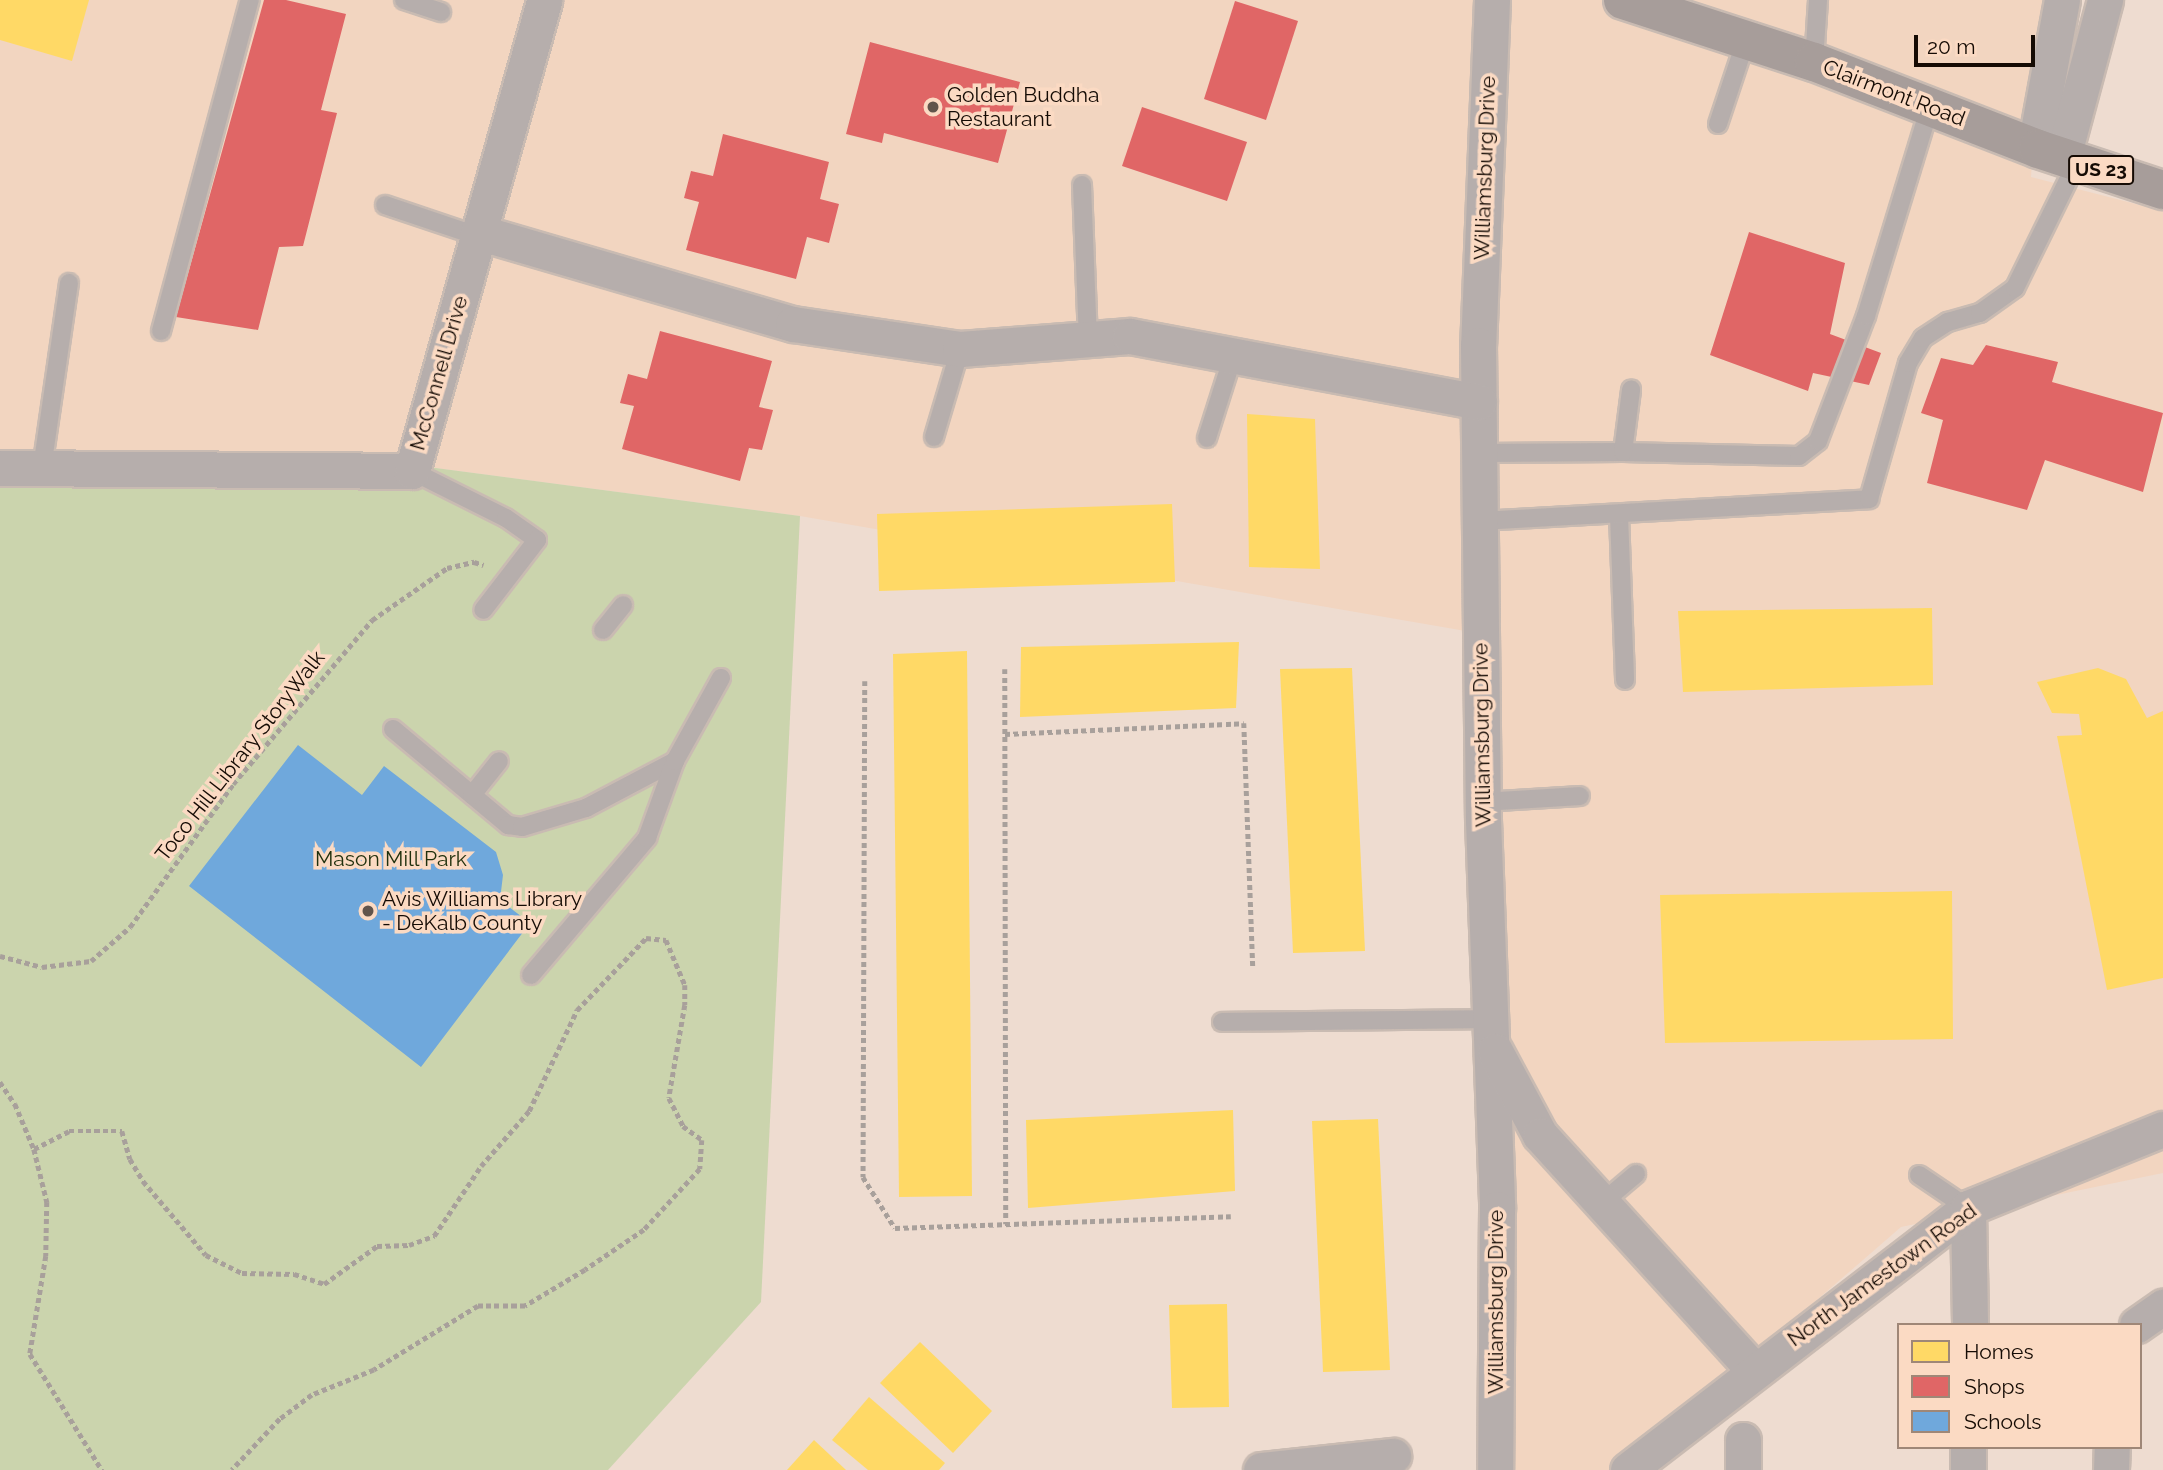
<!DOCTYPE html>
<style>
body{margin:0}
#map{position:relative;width:2163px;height:1470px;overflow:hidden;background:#eedcd0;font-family:Raleway,sans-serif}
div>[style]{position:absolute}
.built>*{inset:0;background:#f2d5c0}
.green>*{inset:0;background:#cbd4ad}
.homes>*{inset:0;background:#ffd966}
.shops>*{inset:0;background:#e06666}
.schools>*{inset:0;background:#6fa8dc}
.path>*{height:4.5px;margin-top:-2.25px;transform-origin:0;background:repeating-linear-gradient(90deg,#a8a09b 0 5px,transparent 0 8.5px)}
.roads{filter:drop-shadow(2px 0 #c9bbb2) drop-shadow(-2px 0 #c9bbb2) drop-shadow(0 2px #c9bbb2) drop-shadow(0 -2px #c9bbb2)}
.lane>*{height:18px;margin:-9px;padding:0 9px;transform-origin:9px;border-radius:9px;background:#b6aeac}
.street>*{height:35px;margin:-17.5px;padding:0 17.5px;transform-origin:17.5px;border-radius:17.5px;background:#b6aeac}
.primary>*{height:38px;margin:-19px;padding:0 19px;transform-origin:19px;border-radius:19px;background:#a79d9a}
.dots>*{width:19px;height:19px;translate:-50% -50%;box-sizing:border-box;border:4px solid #fbdac3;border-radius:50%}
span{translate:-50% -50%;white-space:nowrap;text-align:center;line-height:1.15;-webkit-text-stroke:7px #fbdac3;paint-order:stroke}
.shield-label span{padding:2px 5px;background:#fbdac3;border:2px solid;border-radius:5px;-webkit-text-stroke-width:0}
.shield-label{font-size:19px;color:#150b04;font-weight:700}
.street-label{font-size:21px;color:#150b04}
.poi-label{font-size:21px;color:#150b04}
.left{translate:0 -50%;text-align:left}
.park-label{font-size:21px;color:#1f2f0c}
.legend{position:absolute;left:1897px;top:1323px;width:245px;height:126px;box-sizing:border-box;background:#fbdac3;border:2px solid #9f8777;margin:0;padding:9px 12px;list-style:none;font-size:21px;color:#150b04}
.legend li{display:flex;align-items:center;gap:14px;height:35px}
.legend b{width:35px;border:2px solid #9f8777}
.scale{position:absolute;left:1914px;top:35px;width:121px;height:32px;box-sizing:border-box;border:4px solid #150b04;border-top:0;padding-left:9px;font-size:21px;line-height:24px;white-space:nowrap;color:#150b04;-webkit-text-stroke:5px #fbdac3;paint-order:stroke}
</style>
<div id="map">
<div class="built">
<div style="clip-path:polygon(0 0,2043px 0,2031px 177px,2163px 211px,2163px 1173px,1901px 1227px,1621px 1470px,1514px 1470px,1483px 634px,800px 516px,413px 465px,0 480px)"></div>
</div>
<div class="green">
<div style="clip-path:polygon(413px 465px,800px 516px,761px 1302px,608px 1470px,0 1470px,0 480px)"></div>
</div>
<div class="homes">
<div style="clip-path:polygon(0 0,89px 0,72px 61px,0 40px)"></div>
<div style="clip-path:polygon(1247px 414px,1315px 419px,1320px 569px,1249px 567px)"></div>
<div style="clip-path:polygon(1172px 504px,1175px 582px,879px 591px,877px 514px)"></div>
<div style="clip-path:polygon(1932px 608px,1933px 685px,1683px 692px,1678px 611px)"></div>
<div style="clip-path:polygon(1239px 642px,1236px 708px,1020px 717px,1021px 647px)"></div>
<div style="clip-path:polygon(967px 651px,972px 1196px,899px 1197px,893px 654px)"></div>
<div style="clip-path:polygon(1352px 668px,1365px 951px,1293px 953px,1280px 669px)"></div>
<div style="clip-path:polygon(2098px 668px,2126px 679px,2147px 718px,2163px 711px,2163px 978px,2107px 990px,2057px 736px,2082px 735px,2079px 714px,2052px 713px,2037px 682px)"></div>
<div style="clip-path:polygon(1952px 891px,1953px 1039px,1665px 1043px,1660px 895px)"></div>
<div style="clip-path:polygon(1233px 1110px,1235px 1191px,1028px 1208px,1026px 1120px)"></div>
<div style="clip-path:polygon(1378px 1119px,1390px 1370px,1323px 1372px,1312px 1121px)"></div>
<div style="clip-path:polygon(1227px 1304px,1229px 1407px,1172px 1408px,1169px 1305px)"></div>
<div style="clip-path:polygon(920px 1342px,992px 1411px,953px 1453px,880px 1383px)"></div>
<div style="clip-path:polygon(869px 1397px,945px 1463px,939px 1470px,868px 1470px,832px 1440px)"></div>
<div style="clip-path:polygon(814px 1440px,846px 1470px,787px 1470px)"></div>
</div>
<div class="shops">
<div style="clip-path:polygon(264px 0,286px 0,346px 14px,321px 110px,337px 113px,303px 246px,279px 247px,258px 330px,176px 317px)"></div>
<div style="clip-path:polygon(1235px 1px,1298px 21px,1266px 120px,1204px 99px)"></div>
<div style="clip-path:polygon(870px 42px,1020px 82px,998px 163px,884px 133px,882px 143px,846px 134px)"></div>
<div style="clip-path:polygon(1142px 107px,1247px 142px,1227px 201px,1122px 166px)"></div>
<div style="clip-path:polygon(723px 134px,829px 162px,820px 199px,839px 204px,829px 243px,807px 237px,796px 279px,686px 250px,699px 202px,684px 198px,691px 171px,713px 176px)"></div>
<div style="clip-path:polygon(1749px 232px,1845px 263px,1830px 334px,1881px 353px,1869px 385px,1813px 373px,1808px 391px,1710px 355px)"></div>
<div style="clip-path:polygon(660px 331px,772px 361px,759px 407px,773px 410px,762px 450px,749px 448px,740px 481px,622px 449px,634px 406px,620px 403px,628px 374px,647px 379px)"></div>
<div style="clip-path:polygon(1986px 345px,2058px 362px,2052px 382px,2163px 413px,2143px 492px,2045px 460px,2027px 510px,1927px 483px,1943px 420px,1921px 413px,1941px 358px,1973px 365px)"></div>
</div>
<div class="schools">
<div style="clip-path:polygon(298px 745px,362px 795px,384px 766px,496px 852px,503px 875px,500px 900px,530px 923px,421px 1067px,189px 886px)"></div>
</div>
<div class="path">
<div style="left:1005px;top:669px;width:555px;rotate:89.9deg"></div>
<div style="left:865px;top:681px;width:496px;rotate:90.2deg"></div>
<div style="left:863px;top:1177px;width:60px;rotate:57.9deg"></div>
<div style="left:895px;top:1228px;width:336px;rotate:-2deg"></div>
<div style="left:1005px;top:734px;width:239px;rotate:-2.6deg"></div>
<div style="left:1244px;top:723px;width:244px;rotate:87.9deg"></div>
<div style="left:0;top:956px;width:43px;rotate:14.7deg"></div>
<div style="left:42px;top:967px;width:49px;rotate:-7deg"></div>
<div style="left:91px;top:961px;width:52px;rotate:-41.1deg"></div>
<div style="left:130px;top:927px;width:176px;rotate:-54.2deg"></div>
<div style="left:233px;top:784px;width:215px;rotate:-49.7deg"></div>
<div style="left:372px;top:620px;width:91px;rotate:-34.7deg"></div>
<div style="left:447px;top:568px;width:28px;rotate:-13deg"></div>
<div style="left:474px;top:562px;width:10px;rotate:17deg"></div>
<div style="left:0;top:1082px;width:27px;rotate:56deg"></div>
<div style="left:15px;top:1104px;width:49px;rotate:67.1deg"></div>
<div style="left:34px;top:1149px;width:55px;rotate:76.2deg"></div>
<div style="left:47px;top:1202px;width:54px;rotate:91.1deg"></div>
<div style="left:46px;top:1256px;width:99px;rotate:99.3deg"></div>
<div style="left:30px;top:1354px;width:137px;rotate:58.2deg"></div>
<div style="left:34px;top:1149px;width:39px;rotate:-27deg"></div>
<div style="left:69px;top:1131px;width:53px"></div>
<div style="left:122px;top:1131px;width:29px;rotate:74deg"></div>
<div style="left:130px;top:1159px;width:26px;rotate:59deg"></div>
<div style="left:143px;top:1181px;width:97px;rotate:49.6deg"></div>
<div style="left:206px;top:1255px;width:40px;rotate:26.6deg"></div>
<div style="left:242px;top:1273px;width:52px;rotate:1.1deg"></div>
<div style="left:294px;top:1274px;width:32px;rotate:18deg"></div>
<div style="left:324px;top:1284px;width:65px;rotate:-35.6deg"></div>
<div style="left:377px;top:1246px;width:32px;rotate:-2deg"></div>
<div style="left:409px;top:1245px;width:27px;rotate:-20deg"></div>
<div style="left:434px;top:1236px;width:84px;rotate:-56.1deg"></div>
<div style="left:481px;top:1166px;width:73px;rotate:-48.9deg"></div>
<div style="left:529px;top:1111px;width:112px;rotate:-64.6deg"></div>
<div style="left:577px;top:1010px;width:100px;rotate:-46.2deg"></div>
<div style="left:646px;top:938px;width:20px;rotate:6deg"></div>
<div style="left:666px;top:940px;width:49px;rotate:67.1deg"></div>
<div style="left:685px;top:985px;width:20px;rotate:90deg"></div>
<div style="left:685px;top:1005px;width:94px;rotate:99.8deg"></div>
<div style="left:669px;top:1098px;width:31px;rotate:63deg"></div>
<div style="left:683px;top:1126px;width:24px;rotate:36deg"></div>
<div style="left:702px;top:1140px;width:29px;rotate:94deg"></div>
<div style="left:700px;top:1169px;width:83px;rotate:132.6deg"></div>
<div style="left:644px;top:1230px;width:71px;rotate:145.9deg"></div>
<div style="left:585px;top:1270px;width:70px;rotate:149deg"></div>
<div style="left:525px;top:1306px;width:47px;rotate:180deg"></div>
<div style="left:478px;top:1306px;width:122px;rotate:148.4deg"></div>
<div style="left:374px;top:1370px;width:67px;rotate:158deg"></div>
<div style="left:312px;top:1395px;width:40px;rotate:143deg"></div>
<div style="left:280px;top:1419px;width:70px;rotate:133.3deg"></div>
</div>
<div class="roads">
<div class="lane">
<div style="left:404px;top:0;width:39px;rotate:18deg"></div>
<div style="left:1814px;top:62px;width:62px;rotate:-86.3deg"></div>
<div style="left:1718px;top:124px;width:89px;rotate:-71.6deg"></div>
<div style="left:1082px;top:185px;width:155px;rotate:87.8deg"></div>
<div style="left:385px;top:205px;width:97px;rotate:18.6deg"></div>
<div style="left:161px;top:331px;width:343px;rotate:-75deg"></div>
<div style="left:934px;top:437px;width:92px;rotate:-73.5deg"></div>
<div style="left:1207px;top:438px;width:86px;rotate:-72.4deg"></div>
<div style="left:1623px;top:452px;width:176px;rotate:1.3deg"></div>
<div style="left:1799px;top:456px;width:24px;rotate:-38deg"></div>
<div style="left:1818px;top:441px;width:134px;rotate:-69deg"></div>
<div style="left:1866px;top:316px;width:219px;rotate:-73deg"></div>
<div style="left:1480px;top:453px;width:143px;rotate:-0.4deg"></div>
<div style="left:1623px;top:452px;width:63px;rotate:-82.6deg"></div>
<div style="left:42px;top:468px;width:187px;rotate:-81.7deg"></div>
<div style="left:412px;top:471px;width:105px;rotate:26.6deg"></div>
<div style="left:506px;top:518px;width:38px;rotate:35deg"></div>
<div style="left:537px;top:540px;width:88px;rotate:127.6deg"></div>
<div style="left:1619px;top:515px;width:165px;rotate:87.9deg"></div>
<div style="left:1480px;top:521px;width:390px;rotate:-3.2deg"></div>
<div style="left:1869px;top:499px;width:141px;rotate:-74deg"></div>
<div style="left:1908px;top:363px;width:29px;rotate:-59deg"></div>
<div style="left:1923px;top:338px;width:30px;rotate:-33deg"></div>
<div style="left:1948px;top:322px;width:33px;rotate:-16deg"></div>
<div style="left:1980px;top:313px;width:43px;rotate:-35.5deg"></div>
<div style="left:2015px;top:288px;width:140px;rotate:-63.8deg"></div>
<div style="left:603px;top:630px;width:32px;rotate:-51deg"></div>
<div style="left:393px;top:729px;width:150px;rotate:39.9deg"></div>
<div style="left:508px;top:825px;width:14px;rotate:8deg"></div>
<div style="left:522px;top:827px;width:67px;rotate:-16.5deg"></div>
<div style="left:586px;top:808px;width:101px;rotate:-27.8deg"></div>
<div style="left:472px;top:795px;width:43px;rotate:-51.5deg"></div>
<div style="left:1483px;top:802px;width:97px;rotate:-3.5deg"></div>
<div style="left:531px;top:975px;width:180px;rotate:-49.7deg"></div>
<div style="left:647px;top:838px;width:82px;rotate:-70deg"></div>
<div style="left:675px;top:761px;width:95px;rotate:-61deg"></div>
<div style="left:1222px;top:1022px;width:268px;rotate:-0.6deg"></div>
<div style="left:1919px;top:1175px;width:59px;rotate:34deg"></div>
<div style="left:1604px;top:1201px;width:42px;rotate:-40.2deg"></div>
</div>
<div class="street">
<div style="left:1492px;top:0;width:345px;rotate:92.3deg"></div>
<div style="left:1478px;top:345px;width:475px;rotate:89.4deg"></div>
<div style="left:1483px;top:820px;width:389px;rotate:87.9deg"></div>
<div style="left:1497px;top:1209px;width:261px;rotate:90.4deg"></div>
<div style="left:2035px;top:147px;width:149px;rotate:-79.6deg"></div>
<div style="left:2063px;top:157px;width:163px;rotate:-75deg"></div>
<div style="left:478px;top:232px;width:328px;rotate:16.3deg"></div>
<div style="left:793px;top:324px;width:169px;rotate:8.5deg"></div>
<div style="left:960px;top:349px;width:170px;rotate:-4.4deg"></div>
<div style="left:1130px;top:336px;width:355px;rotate:10.7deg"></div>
<div style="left:0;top:468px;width:412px;rotate:0.4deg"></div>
<div style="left:412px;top:471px;width:489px;rotate:-74.3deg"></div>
<div style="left:1495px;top:1051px;width:95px;rotate:61.8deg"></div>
<div style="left:1540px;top:1135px;width:318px;rotate:47.7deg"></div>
<div style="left:1968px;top:1208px;width:117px;rotate:89deg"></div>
<div style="left:2137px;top:1325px;width:32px;rotate:-35deg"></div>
<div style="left:1743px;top:1440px;width:30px;rotate:90deg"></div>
<div style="left:1261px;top:1470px;width:133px;rotate:-6.1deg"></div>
<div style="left:1628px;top:1470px;width:429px;rotate:-37.6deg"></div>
<div style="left:1968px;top:1208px;width:210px;rotate:-22.1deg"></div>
<div style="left:1968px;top:1470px;width:23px;rotate:-90deg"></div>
<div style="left:2111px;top:1470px;width:23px;rotate:-88deg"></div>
</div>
<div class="primary">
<div style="left:1623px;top:0;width:201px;rotate:18deg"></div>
<div style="left:1814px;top:62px;width:240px;rotate:21.2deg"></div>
<div style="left:2038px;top:149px;width:132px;rotate:18.2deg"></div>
</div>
</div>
<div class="dots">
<div style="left:933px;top:107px;background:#61544b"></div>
<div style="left:368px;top:911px;background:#61544b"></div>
</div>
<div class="shield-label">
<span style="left:2101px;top:170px">US 23</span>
</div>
<div class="street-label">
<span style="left:1894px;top:93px;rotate:21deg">Clairmont Road</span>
<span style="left:1485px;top:168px;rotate:-88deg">Williamsburg Drive</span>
<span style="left:439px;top:373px;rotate:-74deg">McConnell Drive</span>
<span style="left:1482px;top:735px;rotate:-91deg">Williamsburg Drive</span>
<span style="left:240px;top:756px;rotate:-52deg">Toco Hill Library StoryWalk</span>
<span style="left:1882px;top:1275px;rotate:-36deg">North Jamestown Road</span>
<span style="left:1496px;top:1302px;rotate:-90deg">Williamsburg Drive</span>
</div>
<div class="poi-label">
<span class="left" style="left:947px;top:107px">Golden Buddha<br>Restaurant</span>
<span class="left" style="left:382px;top:911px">Avis Williams Library<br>- DeKalb County</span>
</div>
<div class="park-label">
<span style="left:391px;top:859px">Mason Mill Park</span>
</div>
<ul class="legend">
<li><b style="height:19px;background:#ffd966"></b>Homes</li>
<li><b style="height:19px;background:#e06666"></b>Shops</li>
<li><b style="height:19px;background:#6fa8dc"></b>Schools</li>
</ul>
<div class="scale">20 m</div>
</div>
